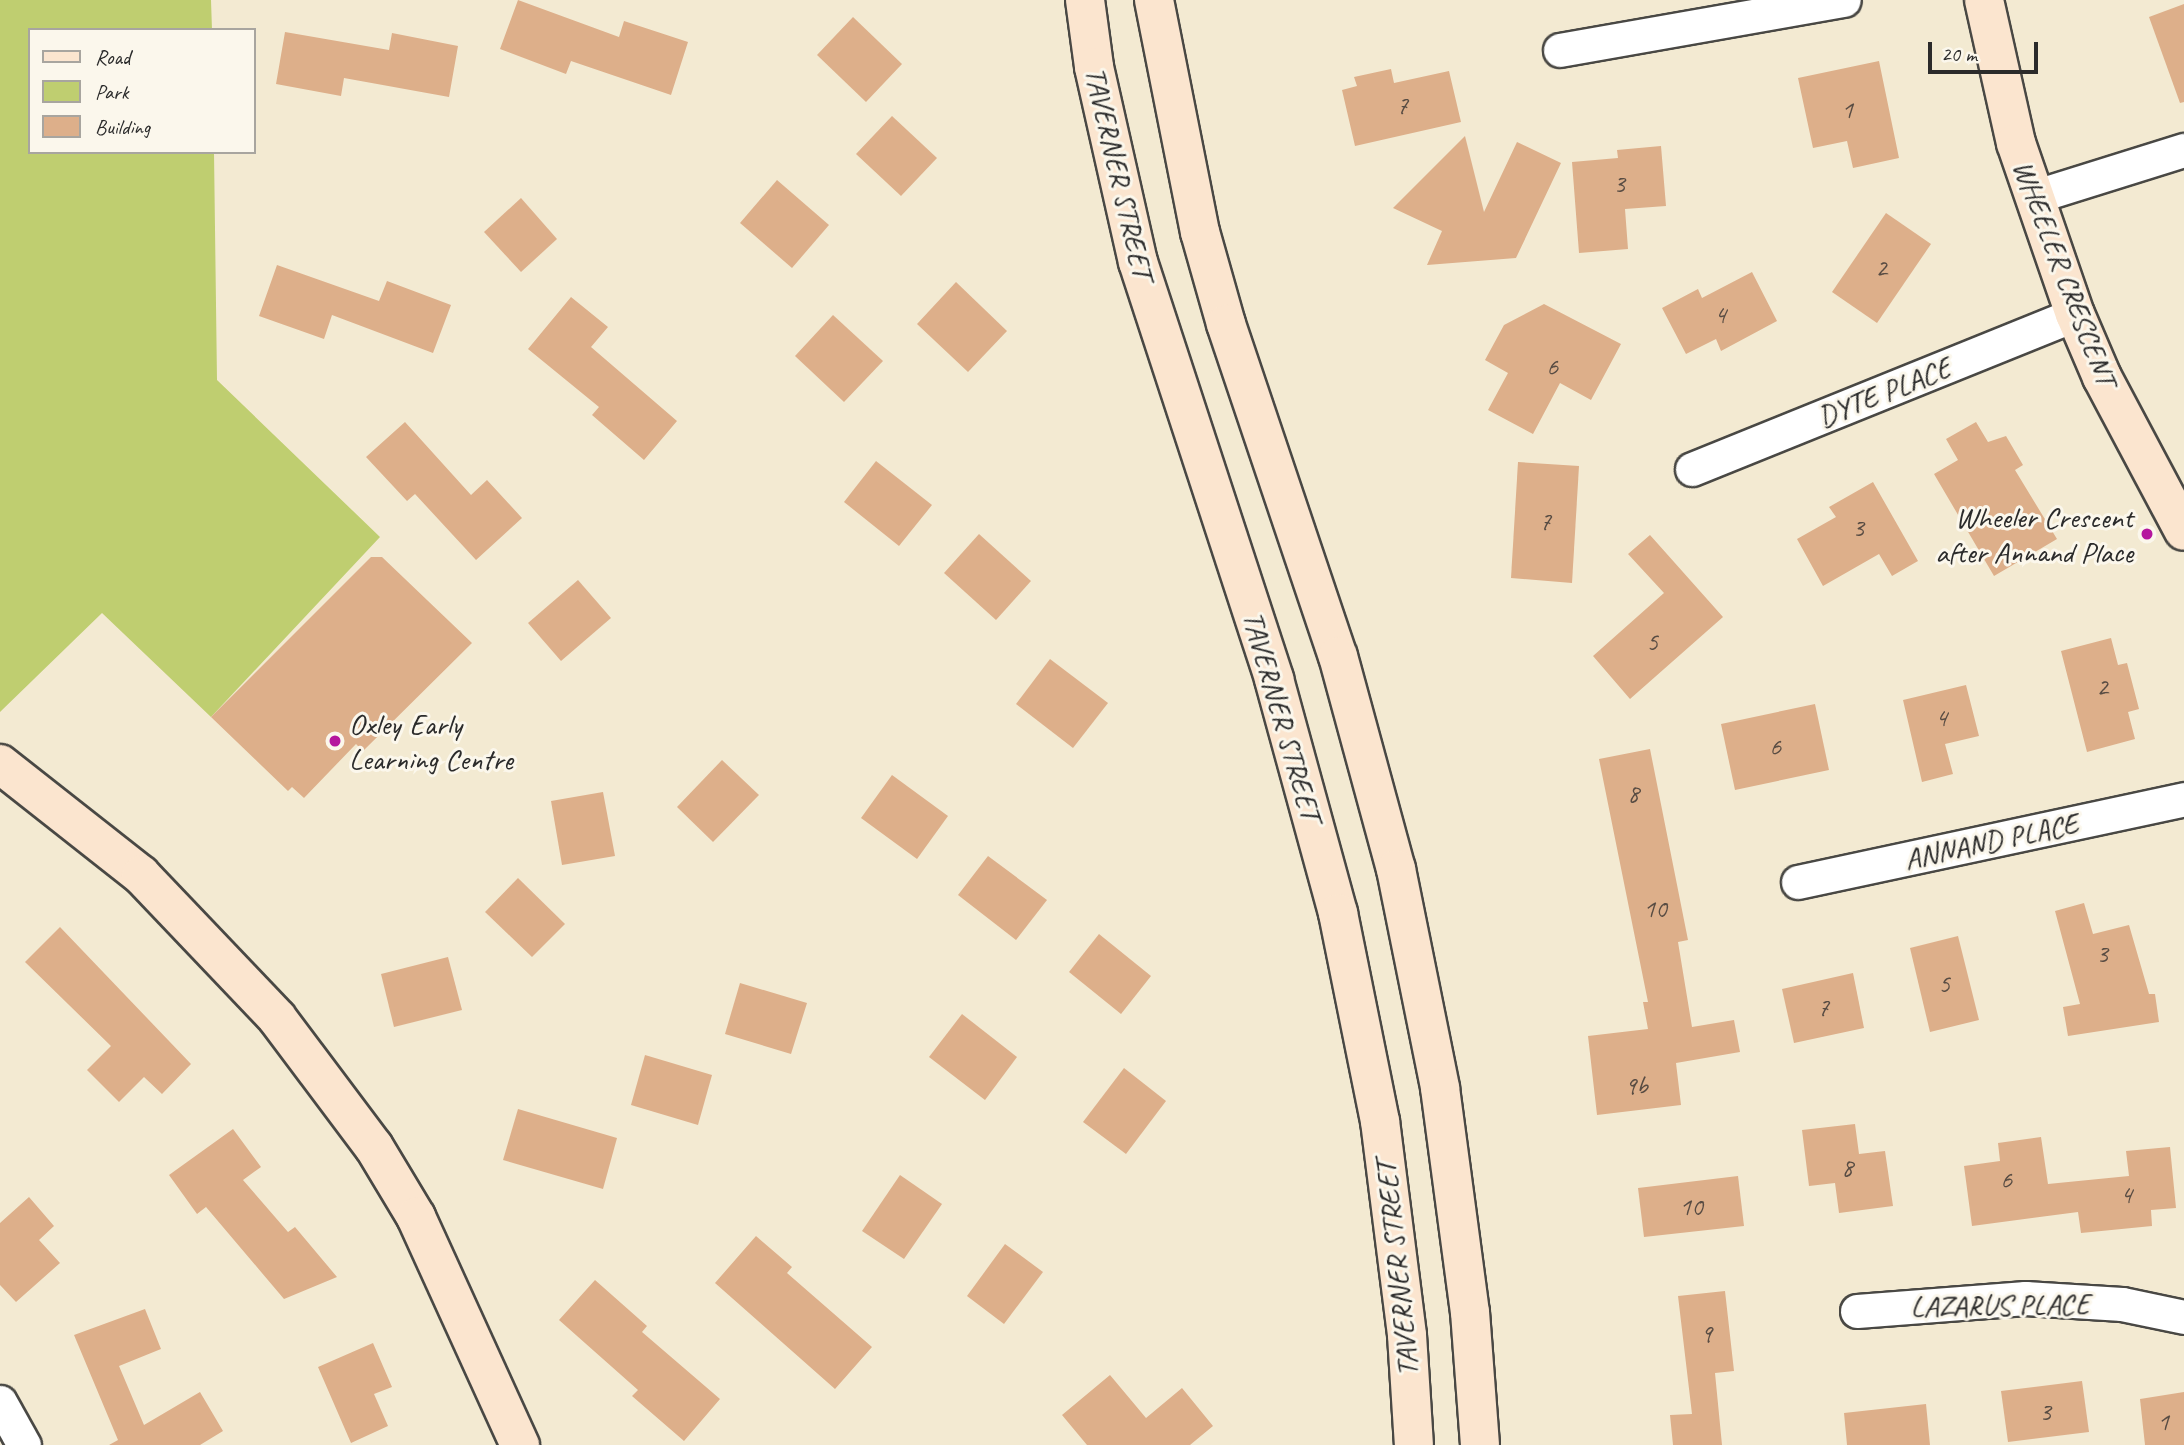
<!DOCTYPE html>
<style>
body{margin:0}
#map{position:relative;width:2184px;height:1445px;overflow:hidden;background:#f3ead2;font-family:Caveat,sans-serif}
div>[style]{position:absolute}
.green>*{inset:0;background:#bfce70}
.building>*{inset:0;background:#ddaf8a}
.roads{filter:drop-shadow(2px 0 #494844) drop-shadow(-2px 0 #494844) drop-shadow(0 2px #494844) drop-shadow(0 -2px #494844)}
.street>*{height:33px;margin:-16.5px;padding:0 16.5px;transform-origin:16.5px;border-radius:16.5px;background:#fff}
.secondary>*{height:38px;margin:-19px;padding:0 19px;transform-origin:19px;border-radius:19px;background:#fbe5cf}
.dots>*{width:19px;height:19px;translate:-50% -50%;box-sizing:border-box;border:4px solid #fbf7ec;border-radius:50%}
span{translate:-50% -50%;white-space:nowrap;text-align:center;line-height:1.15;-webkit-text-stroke:6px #fbf7ec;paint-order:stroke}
.number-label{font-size:26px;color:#584c43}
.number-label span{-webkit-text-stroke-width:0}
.street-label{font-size:30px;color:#2b2b2b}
.poi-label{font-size:30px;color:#2b2b2b}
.right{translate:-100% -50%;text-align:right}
.left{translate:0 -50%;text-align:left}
.legend{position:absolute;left:28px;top:28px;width:228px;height:126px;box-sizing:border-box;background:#fbf7ec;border:2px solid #a8a59f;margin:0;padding:9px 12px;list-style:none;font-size:21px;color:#2b2b2b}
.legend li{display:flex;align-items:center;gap:14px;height:35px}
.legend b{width:35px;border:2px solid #a8a59f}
.scale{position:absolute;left:1928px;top:42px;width:110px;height:32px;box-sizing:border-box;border:4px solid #2b2b2b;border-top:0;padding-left:9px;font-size:21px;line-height:24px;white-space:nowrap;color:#2b2b2b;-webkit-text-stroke:5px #fbf7ec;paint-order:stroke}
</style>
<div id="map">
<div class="green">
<div style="clip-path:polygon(0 0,211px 0,212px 30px,30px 30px,30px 152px,214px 152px,217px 380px,380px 537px,211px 717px,102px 613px,0 712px)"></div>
</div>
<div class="building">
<div style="clip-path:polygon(518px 0,619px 37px,624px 21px,688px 42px,671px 95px,571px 61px,566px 74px,500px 49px)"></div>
<div style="clip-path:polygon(2184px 4px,2184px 102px,2180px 103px,2149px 17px)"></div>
<div style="clip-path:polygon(853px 17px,902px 64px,866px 102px,817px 55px)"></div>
<div style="clip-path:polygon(285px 32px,389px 50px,392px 33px,458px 46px,449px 97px,344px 78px,341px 96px,276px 84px)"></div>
<div style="clip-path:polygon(1879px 61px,1899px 158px,1853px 168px,1847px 141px,1813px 148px,1798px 78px)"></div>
<div style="clip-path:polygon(1391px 69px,1394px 83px,1449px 71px,1461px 122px,1355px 146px,1342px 90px,1357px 86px,1354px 77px)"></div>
<div style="clip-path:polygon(892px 116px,937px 158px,901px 196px,856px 154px)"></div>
<div style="clip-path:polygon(1465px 136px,1484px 212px,1517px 142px,1561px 163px,1516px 258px,1427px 265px,1442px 231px,1393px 208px)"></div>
<div style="clip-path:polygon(1661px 146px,1666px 206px,1625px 209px,1628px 249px,1579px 253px,1572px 162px,1618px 158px,1617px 150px)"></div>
<div style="clip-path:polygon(777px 180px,829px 225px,792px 268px,740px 223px)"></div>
<div style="clip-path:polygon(521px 198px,557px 239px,521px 272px,484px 232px)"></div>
<div style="clip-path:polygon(1886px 213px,1931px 244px,1877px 323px,1832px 292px)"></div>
<div style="clip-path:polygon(277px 265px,379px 301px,387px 281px,451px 305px,433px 353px,332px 315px,324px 339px,259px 316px)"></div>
<div style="clip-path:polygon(1752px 272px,1777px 321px,1721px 351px,1716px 339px,1686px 354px,1662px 308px,1698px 289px,1702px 298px)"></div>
<div style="clip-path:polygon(956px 282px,1007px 331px,968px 372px,917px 324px)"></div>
<div style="clip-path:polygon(571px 297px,608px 327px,591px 347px,677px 421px,644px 460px,592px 415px,599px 407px,528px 349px)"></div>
<div style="clip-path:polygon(1544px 304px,1621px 344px,1591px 400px,1560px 383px,1533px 434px,1488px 410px,1508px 373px,1485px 360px,1504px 325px)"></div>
<div style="clip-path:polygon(833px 315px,883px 361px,844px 402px,795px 356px)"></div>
<div style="clip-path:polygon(405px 422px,471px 495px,487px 480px,522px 518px,476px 560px,415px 494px,407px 501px,366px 457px)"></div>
<div style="clip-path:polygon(1976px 422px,1988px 442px,2006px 436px,2023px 465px,2015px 470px,2057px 539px,1994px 576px,1934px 474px,1958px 460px,1946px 439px)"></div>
<div style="clip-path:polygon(876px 461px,932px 505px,899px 546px,844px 502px)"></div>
<div style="clip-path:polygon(1518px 462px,1579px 466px,1572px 583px,1511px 578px)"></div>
<div style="clip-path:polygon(1873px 482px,1918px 561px,1892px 576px,1879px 554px,1823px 586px,1797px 539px,1836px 517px,1829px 507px)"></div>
<div style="clip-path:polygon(979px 534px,1031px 581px,996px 620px,944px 573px)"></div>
<div style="clip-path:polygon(1650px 535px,1723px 617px,1630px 699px,1593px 656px,1664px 593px,1628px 554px)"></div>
<div style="clip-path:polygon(371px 557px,382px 557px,472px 643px,363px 751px,356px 744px,304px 798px,292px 787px,288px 791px,211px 717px)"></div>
<div style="clip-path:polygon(578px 580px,611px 618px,561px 661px,528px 623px)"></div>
<div style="clip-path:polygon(2111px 638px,2118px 665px,2127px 663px,2139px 709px,2128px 712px,2135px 739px,2087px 752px,2061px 651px)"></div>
<div style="clip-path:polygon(1050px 659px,1108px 703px,1073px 748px,1016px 704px)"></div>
<div style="clip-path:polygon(1966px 685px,1979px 736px,1945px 744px,1953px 774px,1922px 782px,1903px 700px)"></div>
<div style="clip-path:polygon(1815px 704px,1829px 770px,1735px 790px,1721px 724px)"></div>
<div style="clip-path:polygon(1650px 749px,1688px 940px,1678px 942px,1692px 1027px,1734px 1020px,1740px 1052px,1676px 1063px,1681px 1105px,1597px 1115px,1588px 1036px,1648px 1029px,1643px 1002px,1648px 1002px,1599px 759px)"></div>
<div style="clip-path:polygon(722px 760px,759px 795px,713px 842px,677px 807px)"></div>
<div style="clip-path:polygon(892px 775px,948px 816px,917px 859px,861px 818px)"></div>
<div style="clip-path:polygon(603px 792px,615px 856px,562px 865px,551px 801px)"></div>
<div style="clip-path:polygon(988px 856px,1047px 900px,1016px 940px,958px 895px)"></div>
<div style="clip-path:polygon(518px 878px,565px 924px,532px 957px,485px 912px)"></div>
<div style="clip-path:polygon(2084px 903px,2093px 934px,2129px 925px,2149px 994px,2155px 994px,2159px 1022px,2068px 1036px,2063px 1007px,2080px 1004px,2055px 911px)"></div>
<div style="clip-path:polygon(60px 927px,191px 1064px,162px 1094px,144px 1077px,119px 1102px,87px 1070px,111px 1046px,25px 962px)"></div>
<div style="clip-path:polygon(1099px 934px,1151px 976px,1121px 1014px,1069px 972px)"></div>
<div style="clip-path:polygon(1958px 936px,1979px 1020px,1930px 1032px,1910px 948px)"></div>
<div style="clip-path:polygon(448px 957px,462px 1010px,394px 1027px,381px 974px)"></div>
<div style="clip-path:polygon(1853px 973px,1864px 1028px,1794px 1043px,1782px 989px)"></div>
<div style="clip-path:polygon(740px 983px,807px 1003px,791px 1054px,725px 1034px)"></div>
<div style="clip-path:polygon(962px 1014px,1017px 1057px,985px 1100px,929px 1057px)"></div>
<div style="clip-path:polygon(645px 1055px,712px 1075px,698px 1125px,631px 1105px)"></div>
<div style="clip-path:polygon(1124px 1068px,1166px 1101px,1126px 1154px,1083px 1122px)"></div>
<div style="clip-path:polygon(518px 1109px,617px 1138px,603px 1189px,503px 1160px)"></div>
<div style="clip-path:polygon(1855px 1124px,1859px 1154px,1885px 1151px,1893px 1206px,1839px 1213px,1835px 1183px,1809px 1186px,1802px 1130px)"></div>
<div style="clip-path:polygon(233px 1129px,261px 1167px,243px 1180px,288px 1232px,295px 1227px,337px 1277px,284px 1299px,206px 1207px,197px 1214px,169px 1175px)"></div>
<div style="clip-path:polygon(2041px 1137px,2048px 1184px,2129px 1176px,2126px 1151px,2170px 1147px,2176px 1208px,2151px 1210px,2152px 1226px,2081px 1233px,2078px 1212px,1972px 1226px,1964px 1166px,2000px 1161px,1998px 1143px)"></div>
<div style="clip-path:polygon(900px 1175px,942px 1204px,904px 1259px,862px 1231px)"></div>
<div style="clip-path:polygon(1738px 1176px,1744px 1226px,1644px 1237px,1638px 1188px)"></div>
<div style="clip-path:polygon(29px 1197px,54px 1226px,39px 1240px,60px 1263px,16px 1302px,0 1285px,0 1223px)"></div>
<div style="clip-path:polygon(756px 1236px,792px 1267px,787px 1273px,872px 1347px,835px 1389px,715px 1283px)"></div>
<div style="clip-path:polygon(1005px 1244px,1043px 1272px,1004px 1324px,967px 1296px)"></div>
<div style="clip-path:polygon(595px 1280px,647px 1326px,642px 1332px,720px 1399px,684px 1441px,632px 1396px,638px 1390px,559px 1320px)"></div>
<div style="clip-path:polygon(1725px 1291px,1734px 1371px,1715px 1373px,1722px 1445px,1673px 1445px,1670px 1415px,1692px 1414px,1678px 1296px)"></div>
<div style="clip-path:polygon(145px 1309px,161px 1349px,119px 1366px,144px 1425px,200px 1392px,223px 1431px,200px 1445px,109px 1445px,118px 1440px,74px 1335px)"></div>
<div style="clip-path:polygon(373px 1343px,392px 1387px,374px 1394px,388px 1426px,351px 1443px,318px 1367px)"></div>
<div style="clip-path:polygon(1110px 1375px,1146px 1418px,1182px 1388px,1213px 1426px,1190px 1445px,1087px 1445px,1062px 1415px)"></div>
<div style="clip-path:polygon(2082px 1381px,2089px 1432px,2008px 1442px,2001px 1391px)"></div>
<div style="clip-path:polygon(2184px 1392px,2184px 1445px,2145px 1445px,2140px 1399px)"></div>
<div style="clip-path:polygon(1926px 1404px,1930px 1445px,1847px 1445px,1844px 1413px)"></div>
</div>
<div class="roads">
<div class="street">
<div style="left:1560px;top:50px;width:288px;rotate:-10deg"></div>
<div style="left:2033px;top:197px;width:158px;rotate:-17.3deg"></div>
<div style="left:1692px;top:469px;width:413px;rotate:-22deg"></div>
<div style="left:1798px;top:882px;width:395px;rotate:-12.1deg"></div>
<div style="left:1857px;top:1311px;width:169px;rotate:-4.4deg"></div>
<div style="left:2025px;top:1298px;width:97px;rotate:3.5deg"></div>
<div style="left:2122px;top:1304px;width:63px;rotate:11.8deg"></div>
<div style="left:0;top:1402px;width:49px;rotate:60.8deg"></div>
</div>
<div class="secondary">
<div style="left:1085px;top:0;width:68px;rotate:82.3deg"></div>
<div style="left:1094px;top:67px;width:200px;rotate:77.3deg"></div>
<div style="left:1138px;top:262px;width:439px;rotate:71.9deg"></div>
<div style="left:1274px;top:679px;width:243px;rotate:74.7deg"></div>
<div style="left:1338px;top:913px;width:212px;rotate:78.6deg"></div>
<div style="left:1380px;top:1121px;width:216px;rotate:82.8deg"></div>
<div style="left:1407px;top:1335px;width:110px;rotate:86.4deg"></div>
<div style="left:1154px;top:0;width:237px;rotate:78.8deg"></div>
<div style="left:1200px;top:232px;width:96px;rotate:74.2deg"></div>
<div style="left:1226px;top:324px;width:350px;rotate:71.4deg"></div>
<div style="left:1338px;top:656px;width:221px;rotate:74.8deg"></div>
<div style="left:1396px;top:869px;width:223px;rotate:78.6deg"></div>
<div style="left:1440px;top:1088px;width:226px;rotate:82.4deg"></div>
<div style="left:1470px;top:1312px;width:133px;rotate:85.7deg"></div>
<div style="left:1984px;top:0;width:147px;rotate:77.4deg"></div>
<div style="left:2016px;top:143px;width:181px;rotate:71deg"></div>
<div style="left:2075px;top:314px;width:69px;rotate:66.8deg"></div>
<div style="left:2102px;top:377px;width:174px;rotate:62deg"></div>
<div style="left:0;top:764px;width:179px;rotate:38.2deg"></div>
<div style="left:141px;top:875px;width:197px;rotate:46.4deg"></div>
<div style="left:277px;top:1018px;width:161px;rotate:53.1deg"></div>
<div style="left:374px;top:1147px;width:82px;rotate:59deg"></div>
<div style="left:416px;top:1217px;width:251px;rotate:65.5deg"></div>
</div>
</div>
<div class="dots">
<div style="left:2147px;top:534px;background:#b5179e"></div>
<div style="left:335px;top:741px;background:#b5179e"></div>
</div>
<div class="number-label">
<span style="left:1402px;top:106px">7</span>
<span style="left:1847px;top:110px">1</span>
<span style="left:1619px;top:184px">3</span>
<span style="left:1881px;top:268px">2</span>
<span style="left:1720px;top:315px">4</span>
<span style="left:1552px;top:367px">6</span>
<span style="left:1545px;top:522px">7</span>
<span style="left:1858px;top:528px">3</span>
<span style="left:1652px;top:642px">5</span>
<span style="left:2102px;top:687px">2</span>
<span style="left:1941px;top:718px">4</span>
<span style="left:1775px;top:747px">6</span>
<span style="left:1633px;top:794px">8</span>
<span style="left:1655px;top:909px">10</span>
<span style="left:2102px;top:954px">3</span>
<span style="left:1944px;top:984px">5</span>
<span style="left:1823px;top:1008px">7</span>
<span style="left:1636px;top:1086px">9b</span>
<span style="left:1847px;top:1168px">8</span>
<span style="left:2006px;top:1180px">6</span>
<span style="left:2126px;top:1195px">4</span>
<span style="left:1691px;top:1207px">10</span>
<span style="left:1706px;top:1334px">9</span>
<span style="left:2045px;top:1412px">3</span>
<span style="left:2163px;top:1422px">1</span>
</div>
<div class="street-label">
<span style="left:1119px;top:173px;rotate:77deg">TAVERNER STREET</span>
<span style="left:2065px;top:273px;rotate:69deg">WHEELER CRESCENT</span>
<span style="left:1884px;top:392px;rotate:-22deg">DYTE PLACE</span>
<span style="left:1282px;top:716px;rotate:74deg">TAVERNER STREET</span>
<span style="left:1991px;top:841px;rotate:-12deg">ANNAND PLACE</span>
<span style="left:1397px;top:1269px;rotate:-96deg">TAVERNER STREET</span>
<span style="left:2000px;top:1305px;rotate:-1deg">LAZARUS PLACE</span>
</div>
<div class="poi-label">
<span class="right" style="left:2133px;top:534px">Wheeler Crescent<br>after Annand Place</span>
<span class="left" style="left:349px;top:741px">Oxley Early<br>Learning Centre</span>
</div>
<ul class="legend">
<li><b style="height:9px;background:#fbe5cf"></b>Road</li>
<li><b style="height:19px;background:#bfce70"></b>Park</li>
<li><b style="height:19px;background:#ddaf8a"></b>Building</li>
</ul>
<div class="scale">20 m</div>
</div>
